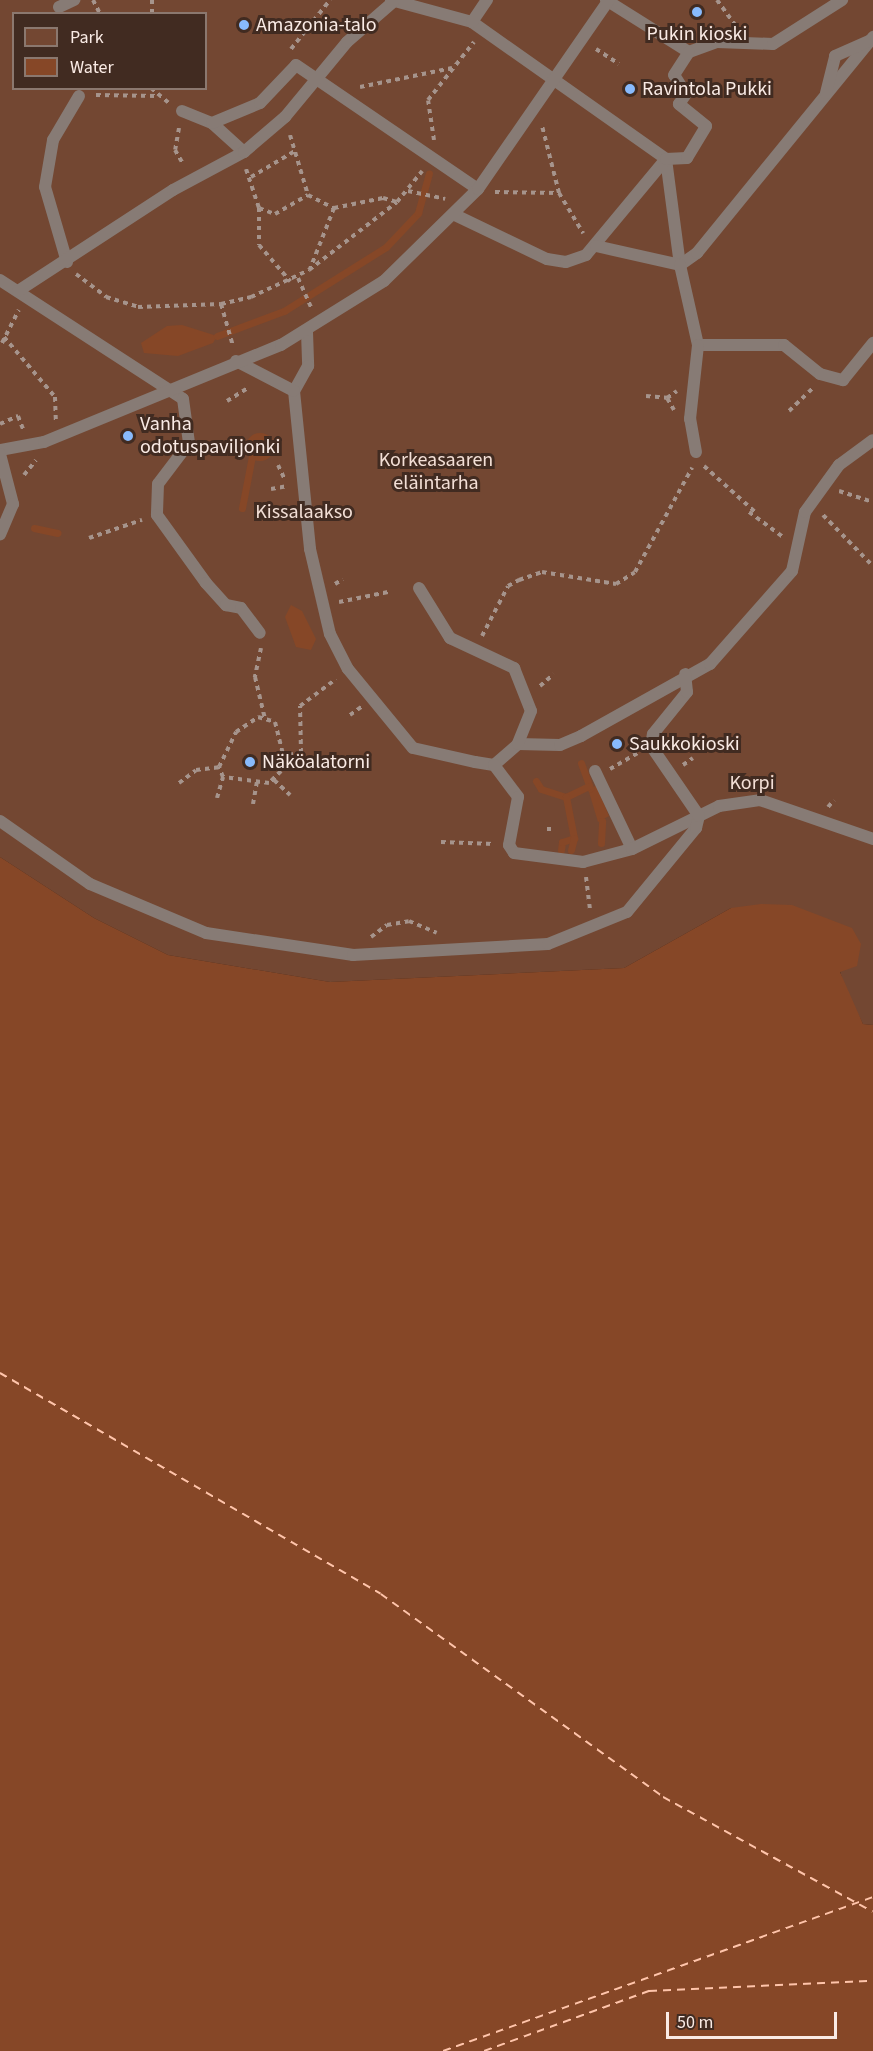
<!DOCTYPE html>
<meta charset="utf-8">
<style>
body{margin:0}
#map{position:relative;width:873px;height:2051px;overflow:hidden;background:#412b21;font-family:"Source Sans 3",sans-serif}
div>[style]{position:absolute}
.green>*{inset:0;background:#734732}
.water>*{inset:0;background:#864727}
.round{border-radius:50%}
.stream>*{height:7px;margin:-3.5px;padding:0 3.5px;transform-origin:3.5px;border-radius:3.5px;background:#864727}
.ferry>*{height:1.5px;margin-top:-0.75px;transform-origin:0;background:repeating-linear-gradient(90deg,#ffc4aa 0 8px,transparent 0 14px)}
.path>*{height:4px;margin-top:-2px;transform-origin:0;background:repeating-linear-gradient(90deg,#a6948c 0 4.5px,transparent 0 9px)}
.service>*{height:12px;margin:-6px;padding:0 6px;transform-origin:6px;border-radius:6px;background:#877b75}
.dots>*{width:16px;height:16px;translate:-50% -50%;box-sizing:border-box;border:3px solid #412b21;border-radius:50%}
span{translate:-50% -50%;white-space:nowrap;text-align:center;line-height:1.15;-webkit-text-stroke:6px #412b21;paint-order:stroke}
.poi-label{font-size:20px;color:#faebe5}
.left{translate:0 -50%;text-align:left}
.park-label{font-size:20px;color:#f3dfd6}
.legend{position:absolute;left:12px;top:12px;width:195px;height:78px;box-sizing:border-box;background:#412b21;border:2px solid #8b786f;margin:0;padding:8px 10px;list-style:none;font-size:18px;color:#faebe5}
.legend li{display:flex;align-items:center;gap:12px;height:30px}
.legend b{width:30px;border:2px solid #8b786f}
.scale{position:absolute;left:666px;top:2012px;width:171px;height:27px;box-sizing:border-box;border:3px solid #faebe5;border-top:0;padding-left:8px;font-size:18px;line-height:21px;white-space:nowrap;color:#faebe5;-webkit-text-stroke:4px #412b21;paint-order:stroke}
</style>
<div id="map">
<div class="green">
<div style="clip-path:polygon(evenodd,0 0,873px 0,873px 1025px,863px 1024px,845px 989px,840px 971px,857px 965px,731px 908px,624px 968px,330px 982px,168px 955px,94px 918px,0 857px,0 0,14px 14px,206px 14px,206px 88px,14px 88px,14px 14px)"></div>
</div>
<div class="water">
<div style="clip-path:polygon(182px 325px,217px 336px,213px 343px,178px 356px,144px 353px,141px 343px,167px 326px)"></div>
<div class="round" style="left:246px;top:433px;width:28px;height:28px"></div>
<div style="clip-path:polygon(291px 605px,302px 611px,316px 639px,311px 650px,296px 647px,285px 617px)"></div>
<div style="clip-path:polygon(596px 785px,609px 816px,598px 822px,589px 792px)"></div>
<div style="clip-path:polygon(0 857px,94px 918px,168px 955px,330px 982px,624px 968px,731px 908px,761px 904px,792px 905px,852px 928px,861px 944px,857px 966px,840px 972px,863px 1024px,873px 1025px,873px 2051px,0 2051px)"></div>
</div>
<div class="stream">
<div style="left:217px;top:336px;width:72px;rotate:-20.5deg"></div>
<div style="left:284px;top:311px;width:120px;rotate:-32.1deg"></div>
<div style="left:386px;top:247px;width:47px;rotate:-46.7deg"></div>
<div style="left:418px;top:213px;width:41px;rotate:-74.6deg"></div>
<div style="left:242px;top:508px;width:53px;rotate:-79.1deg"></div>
<div style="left:34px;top:528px;width:24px;rotate:12deg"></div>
<div style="left:581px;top:763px;width:27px;rotate:70deg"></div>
<div style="left:536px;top:781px;width:9px;rotate:58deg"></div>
<div style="left:541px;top:789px;width:26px;rotate:18deg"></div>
<div style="left:566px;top:797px;width:25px;rotate:-26deg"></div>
<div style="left:601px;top:843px;width:22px;rotate:-87deg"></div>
<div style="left:561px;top:850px;width:8px;rotate:-83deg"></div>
<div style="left:562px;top:842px;width:13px;rotate:-18deg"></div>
<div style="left:574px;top:838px;width:42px;rotate:-101deg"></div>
<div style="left:571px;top:850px;width:12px;rotate:-76deg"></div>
</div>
<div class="ferry">
<div style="left:0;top:1373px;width:440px;rotate:30.1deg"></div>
<div style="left:381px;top:1594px;width:347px;rotate:35.7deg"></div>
<div style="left:663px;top:1797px;width:239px;rotate:28.7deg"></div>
<div style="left:443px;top:2051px;width:457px;rotate:-19.7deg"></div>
<div style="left:484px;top:2051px;width:176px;rotate:-20deg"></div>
<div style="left:649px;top:1991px;width:224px;rotate:-2.6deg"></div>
</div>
<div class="path">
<div style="left:93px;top:0;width:16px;rotate:63deg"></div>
<div style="left:152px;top:0;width:14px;rotate:90deg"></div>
<div style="left:717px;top:0;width:32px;rotate:54deg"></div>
<div style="left:291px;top:49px;width:63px;rotate:-51.5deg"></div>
<div style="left:596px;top:49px;width:27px;rotate:33deg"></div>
<div style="left:360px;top:87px;width:94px;rotate:-11.7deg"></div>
<div style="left:151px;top:88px;width:23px;rotate:40deg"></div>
<div style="left:96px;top:95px;width:61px;rotate:0.9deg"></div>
<div style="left:179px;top:128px;width:22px;rotate:100deg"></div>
<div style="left:175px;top:150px;width:14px;rotate:60deg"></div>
<div style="left:290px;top:135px;width:63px;rotate:73.3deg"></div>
<div style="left:308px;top:195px;width:29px;rotate:27deg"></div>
<div style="left:334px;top:208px;width:66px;rotate:111.5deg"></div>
<div style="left:434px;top:140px;width:40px;rotate:-98.5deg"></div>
<div style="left:428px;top:100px;width:74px;rotate:-51.6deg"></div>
<div style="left:246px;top:169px;width:41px;rotate:71.6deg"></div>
<div style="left:259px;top:208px;width:37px;rotate:90deg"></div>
<div style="left:259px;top:245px;width:48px;rotate:49.3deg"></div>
<div style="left:251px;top:177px;width:51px;rotate:-30.6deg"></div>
<div style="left:408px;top:191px;width:38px;rotate:12deg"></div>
<div style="left:495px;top:192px;width:64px;rotate:0.9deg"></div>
<div style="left:559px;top:193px;width:69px;rotate:-104.2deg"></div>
<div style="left:559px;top:193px;width:47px;rotate:59deg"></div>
<div style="left:259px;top:208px;width:17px;rotate:21deg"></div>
<div style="left:275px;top:214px;width:38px;rotate:-30deg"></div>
<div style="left:334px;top:208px;width:50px;rotate:-11.5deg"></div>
<div style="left:383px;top:198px;width:15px;rotate:16deg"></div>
<div style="left:76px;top:274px;width:38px;rotate:37deg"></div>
<div style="left:106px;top:297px;width:34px;rotate:17deg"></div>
<div style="left:138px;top:307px;width:83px;rotate:-2.1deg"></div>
<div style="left:221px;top:304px;width:31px;rotate:-13deg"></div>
<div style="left:251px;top:297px;width:64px;rotate:-25deg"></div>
<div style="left:309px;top:270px;width:111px;rotate:-37.7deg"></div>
<div style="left:397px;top:202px;width:40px;rotate:-51deg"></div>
<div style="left:298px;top:278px;width:34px;rotate:66deg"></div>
<div style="left:221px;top:304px;width:44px;rotate:74.1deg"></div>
<div style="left:4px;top:337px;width:79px;rotate:49.6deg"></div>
<div style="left:55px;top:397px;width:24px;rotate:88deg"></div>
<div style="left:2px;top:343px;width:37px;rotate:-63deg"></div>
<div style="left:646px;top:396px;width:21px;rotate:5deg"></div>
<div style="left:227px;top:401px;width:26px;rotate:-32deg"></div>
<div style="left:674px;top:410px;width:14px;rotate:-120deg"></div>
<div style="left:667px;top:398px;width:12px;rotate:-35deg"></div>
<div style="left:789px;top:411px;width:33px;rotate:-44deg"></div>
<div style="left:0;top:424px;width:20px;rotate:-24deg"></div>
<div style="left:18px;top:416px;width:14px;rotate:69deg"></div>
<div style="left:278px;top:465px;width:14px;rotate:65deg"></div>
<div style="left:704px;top:466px;width:69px;rotate:42deg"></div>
<div style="left:24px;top:475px;width:19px;rotate:-51deg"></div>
<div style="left:271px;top:489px;width:17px;rotate:-10deg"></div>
<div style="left:839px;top:491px;width:36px;rotate:18deg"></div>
<div style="left:749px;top:512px;width:42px;rotate:36.3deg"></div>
<div style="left:823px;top:515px;width:71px;rotate:45.6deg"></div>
<div style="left:89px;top:538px;width:56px;rotate:-18.8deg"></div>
<div style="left:335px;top:584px;width:9px;rotate:-32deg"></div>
<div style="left:339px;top:602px;width:50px;rotate:-11.5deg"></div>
<div style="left:482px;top:636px;width:56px;rotate:-62.5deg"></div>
<div style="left:508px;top:586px;width:13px;rotate:-29deg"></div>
<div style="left:519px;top:580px;width:24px;rotate:-19deg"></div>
<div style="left:542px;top:572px;width:75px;rotate:9.2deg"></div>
<div style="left:616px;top:584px;width:22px;rotate:-32deg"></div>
<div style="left:635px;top:572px;width:119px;rotate:-61.3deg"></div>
<div style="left:261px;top:648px;width:30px;rotate:102deg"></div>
<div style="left:255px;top:677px;width:43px;rotate:76.6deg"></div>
<div style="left:540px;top:686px;width:18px;rotate:-41deg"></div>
<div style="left:350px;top:715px;width:14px;rotate:-36deg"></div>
<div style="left:258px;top:717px;width:18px;rotate:16deg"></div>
<div style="left:275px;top:722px;width:37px;rotate:76deg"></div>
<div style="left:284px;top:758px;width:13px;rotate:103deg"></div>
<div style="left:281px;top:771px;width:17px;rotate:135deg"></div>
<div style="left:269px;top:783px;width:46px;rotate:-172.6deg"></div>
<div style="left:223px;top:777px;width:11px;rotate:-112deg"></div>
<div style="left:219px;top:767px;width:39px;rotate:-64deg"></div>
<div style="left:236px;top:732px;width:27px;rotate:-34deg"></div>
<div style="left:262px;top:759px;width:39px;rotate:-9deg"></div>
<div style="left:301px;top:753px;width:47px;rotate:-91.2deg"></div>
<div style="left:300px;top:706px;width:45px;rotate:-36.9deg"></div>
<div style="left:683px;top:765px;width:12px;rotate:-35deg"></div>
<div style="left:610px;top:769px;width:32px;rotate:-30deg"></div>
<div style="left:274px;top:780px;width:22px;rotate:43deg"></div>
<div style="left:179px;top:783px;width:21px;rotate:-37deg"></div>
<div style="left:196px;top:770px;width:23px;rotate:-7deg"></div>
<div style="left:217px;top:798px;width:22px;rotate:-74deg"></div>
<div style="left:253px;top:804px;width:22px;rotate:-80deg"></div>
<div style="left:828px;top:807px;width:9px;rotate:-49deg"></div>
<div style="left:549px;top:831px;width:4px;rotate:-90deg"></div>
<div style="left:441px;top:842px;width:53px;rotate:2.2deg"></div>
<div style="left:586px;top:877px;width:34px;rotate:83deg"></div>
<div style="left:371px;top:937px;width:20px;rotate:-37deg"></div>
<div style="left:387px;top:925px;width:22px;rotate:-10deg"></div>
<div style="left:409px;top:921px;width:30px;rotate:23deg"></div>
</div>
<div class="service">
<div style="left:391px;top:0;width:84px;rotate:15.2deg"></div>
<div style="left:472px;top:22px;width:237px;rotate:35.2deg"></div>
<div style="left:666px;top:159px;width:107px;rotate:82.5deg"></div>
<div style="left:680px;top:265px;width:21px;rotate:-35deg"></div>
<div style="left:697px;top:253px;width:279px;rotate:-50.8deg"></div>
<div style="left:606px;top:0;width:98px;rotate:32.1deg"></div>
<div style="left:689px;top:52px;width:30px;rotate:-20deg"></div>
<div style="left:717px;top:42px;width:56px;rotate:2deg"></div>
<div style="left:773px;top:44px;width:82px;rotate:-32.5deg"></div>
<div style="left:59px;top:7px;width:17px;rotate:-25deg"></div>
<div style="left:472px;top:22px;width:27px;rotate:-56deg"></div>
<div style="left:826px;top:93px;width:38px;rotate:-76deg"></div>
<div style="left:835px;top:56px;width:39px;rotate:-24deg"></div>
<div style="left:182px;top:111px;width:32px;rotate:22deg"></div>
<div style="left:212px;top:123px;width:43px;rotate:42.2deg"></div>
<div style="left:212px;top:123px;width:52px;rotate:-22.6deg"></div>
<div style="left:260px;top:103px;width:52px;rotate:-46.5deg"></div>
<div style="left:296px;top:65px;width:220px;rotate:34.3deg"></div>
<div style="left:455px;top:215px;width:102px;rotate:25.6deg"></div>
<div style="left:547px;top:259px;width:19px;rotate:9deg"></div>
<div style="left:566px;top:262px;width:21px;rotate:-19deg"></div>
<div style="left:586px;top:255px;width:125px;rotate:-50.2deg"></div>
<div style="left:666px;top:159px;width:21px;rotate:-3deg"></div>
<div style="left:687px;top:158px;width:37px;rotate:-59deg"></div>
<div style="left:706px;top:126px;width:35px;rotate:-141deg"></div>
<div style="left:679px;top:104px;width:12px;rotate:-55deg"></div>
<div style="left:686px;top:94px;width:22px;rotate:-122deg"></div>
<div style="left:674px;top:75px;width:27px;rotate:-57deg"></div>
<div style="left:596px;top:246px;width:86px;rotate:12.7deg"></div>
<div style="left:680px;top:265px;width:82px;rotate:77.3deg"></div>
<div style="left:698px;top:345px;width:86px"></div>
<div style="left:784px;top:345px;width:46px;rotate:38.9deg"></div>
<div style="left:820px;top:374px;width:24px;rotate:15deg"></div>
<div style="left:843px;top:380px;width:48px;rotate:-51deg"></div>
<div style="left:67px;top:262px;width:78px;rotate:-106.3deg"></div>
<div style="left:45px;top:187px;width:48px;rotate:-80.3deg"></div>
<div style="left:53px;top:140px;width:51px;rotate:-59.4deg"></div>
<div style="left:0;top:280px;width:218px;rotate:33deg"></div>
<div style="left:183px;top:399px;width:44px;rotate:82.2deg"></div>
<div style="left:189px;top:443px;width:51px;rotate:127.1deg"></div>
<div style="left:158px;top:484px;width:31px;rotate:92deg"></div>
<div style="left:157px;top:515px;width:84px;rotate:54.2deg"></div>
<div style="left:206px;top:583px;width:30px;rotate:48deg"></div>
<div style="left:226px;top:605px;width:15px;rotate:11deg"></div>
<div style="left:241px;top:608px;width:31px;rotate:53deg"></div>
<div style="left:18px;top:291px;width:185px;rotate:-33.1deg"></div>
<div style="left:173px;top:190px;width:81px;rotate:-28.2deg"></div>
<div style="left:244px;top:152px;width:54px;rotate:-40.5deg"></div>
<div style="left:285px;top:117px;width:97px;rotate:-50.4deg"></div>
<div style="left:347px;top:42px;width:61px;rotate:-41deg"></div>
<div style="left:307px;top:332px;width:34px;rotate:88deg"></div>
<div style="left:308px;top:366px;width:29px;rotate:119deg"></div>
<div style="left:294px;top:391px;width:159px;rotate:84.2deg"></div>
<div style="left:310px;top:549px;width:87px;rotate:76.8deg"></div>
<div style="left:330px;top:634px;width:39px;rotate:63deg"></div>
<div style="left:348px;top:669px;width:102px;rotate:50.6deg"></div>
<div style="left:413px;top:748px;width:64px;rotate:12.7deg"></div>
<div style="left:475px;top:762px;width:19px;rotate:9deg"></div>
<div style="left:494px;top:765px;width:32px;rotate:-41deg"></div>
<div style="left:518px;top:744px;width:42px;rotate:1.4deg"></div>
<div style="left:560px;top:745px;width:23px;rotate:-23deg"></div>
<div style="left:581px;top:736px;width:148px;rotate:-29.2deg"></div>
<div style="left:710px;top:664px;width:124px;rotate:-48.6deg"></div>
<div style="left:792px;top:571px;width:60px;rotate:-77.6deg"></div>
<div style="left:805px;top:512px;width:58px;rotate:-54.1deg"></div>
<div style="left:839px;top:465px;width:42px;rotate:-36.3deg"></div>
<div style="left:236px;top:361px;width:65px;rotate:27.3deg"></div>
<div style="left:0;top:450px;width:45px;rotate:-10.3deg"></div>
<div style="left:44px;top:442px;width:256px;rotate:-22.3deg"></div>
<div style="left:281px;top:345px;width:121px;rotate:-31.9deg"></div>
<div style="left:384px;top:281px;width:132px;rotate:-44.4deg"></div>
<div style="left:478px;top:189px;width:230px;rotate:-55.3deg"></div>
<div style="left:696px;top:452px;width:34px;rotate:-100deg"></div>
<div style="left:690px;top:419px;width:74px;rotate:-83.8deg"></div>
<div style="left:0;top:454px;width:52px;rotate:75.4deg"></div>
<div style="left:13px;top:504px;width:33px;rotate:113deg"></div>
<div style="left:419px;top:588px;width:59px;rotate:58.2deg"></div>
<div style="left:450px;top:638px;width:71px;rotate:25.1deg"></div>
<div style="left:514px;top:668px;width:46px;rotate:68.4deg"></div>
<div style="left:531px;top:711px;width:35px;rotate:112deg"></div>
<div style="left:494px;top:765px;width:40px;rotate:53deg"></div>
<div style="left:518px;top:797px;width:49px;rotate:100.6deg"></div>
<div style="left:509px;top:845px;width:9px;rotate:58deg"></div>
<div style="left:514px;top:853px;width:70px;rotate:7.4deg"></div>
<div style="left:583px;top:862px;width:51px;rotate:-14.9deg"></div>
<div style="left:595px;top:771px;width:86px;rotate:64.6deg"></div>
<div style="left:632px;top:849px;width:97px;rotate:-26.3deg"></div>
<div style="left:719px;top:806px;width:41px;rotate:-8.3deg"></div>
<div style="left:760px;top:800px;width:120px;rotate:19deg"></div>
<div style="left:0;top:821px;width:110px;rotate:35deg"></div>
<div style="left:90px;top:884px;width:126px;rotate:22.9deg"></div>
<div style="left:206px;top:933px;width:149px;rotate:8.5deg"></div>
<div style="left:353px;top:955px;width:195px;rotate:-3.2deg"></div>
<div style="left:548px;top:944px;width:85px;rotate:-22.1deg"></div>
<div style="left:627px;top:912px;width:109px;rotate:-50.6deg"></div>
<div style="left:696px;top:828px;width:12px;rotate:-76deg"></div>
<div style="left:699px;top:816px;width:85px;rotate:-124.4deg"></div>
<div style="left:651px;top:746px;width:12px;rotate:-81deg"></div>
<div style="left:653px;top:734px;width:54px;rotate:-51deg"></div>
<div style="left:687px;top:692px;width:18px;rotate:-96deg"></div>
</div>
<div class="dots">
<div style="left:697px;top:12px;background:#88bafc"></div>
<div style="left:244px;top:25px;background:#88bafc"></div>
<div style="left:630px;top:89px;background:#88bafc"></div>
<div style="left:128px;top:436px;background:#88bafc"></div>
<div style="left:617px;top:744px;background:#88bafc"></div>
<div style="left:250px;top:762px;background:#88bafc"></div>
</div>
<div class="poi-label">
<span class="left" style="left:256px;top:25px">Amazonia-talo</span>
<span style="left:697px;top:34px">Pukin kioski</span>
<span class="left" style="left:642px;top:89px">Ravintola Pukki</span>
<span class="left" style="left:140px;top:436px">Vanha<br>odotuspaviljonki</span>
<span class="left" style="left:629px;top:744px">Saukkokioski</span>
<span class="left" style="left:262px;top:762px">Näköalatorni</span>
</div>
<div class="park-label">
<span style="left:436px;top:472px">Korkeasaaren<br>eläintarha</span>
<span style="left:304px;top:512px">Kissalaakso</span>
<span style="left:752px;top:783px">Korpi</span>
</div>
<ul class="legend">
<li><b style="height:16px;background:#734732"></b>Park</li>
<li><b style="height:16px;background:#864727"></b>Water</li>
</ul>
<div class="scale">50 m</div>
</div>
